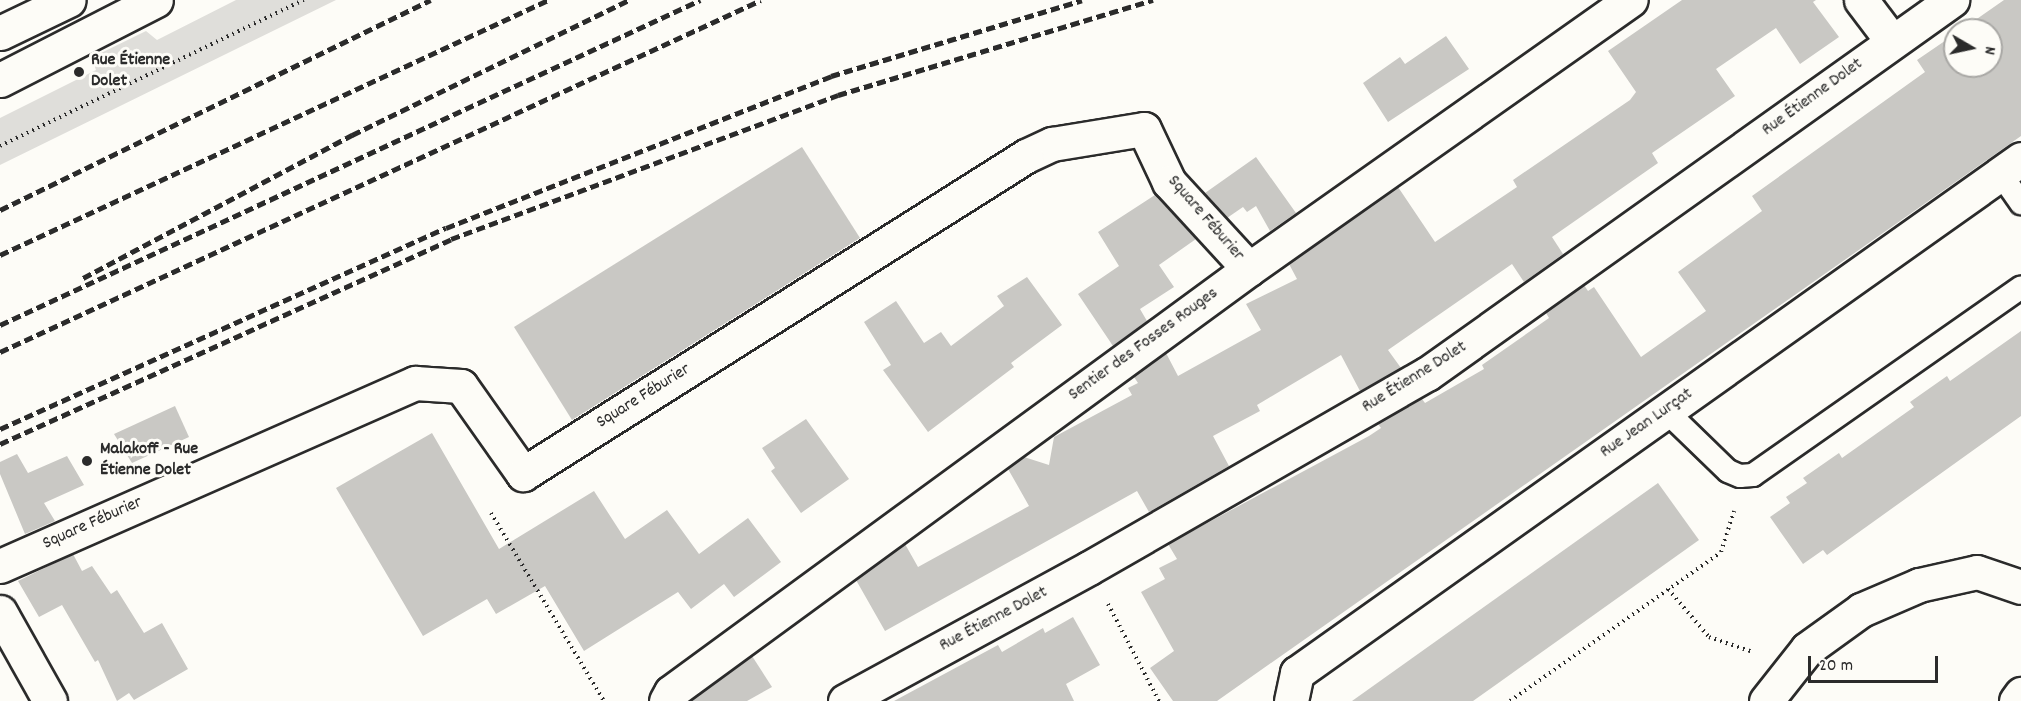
<!DOCTYPE html>
<meta charset="utf-8">
<style>
body{margin:0}
#map{position:relative;width:2021px;height:701px;overflow:hidden;background:#fdfcf7;font-family:Dekko,sans-serif}
div>[style]{position:absolute}
.green>*{inset:0;background:#dfdeda}
.building>*{inset:0;background:#c9c8c4}
.path>*{height:4px;margin-top:-2px;transform-origin:0;background:repeating-linear-gradient(90deg,#2b2b2b 0 1.5px,transparent 0 6px)}
.roads{filter:drop-shadow(2px 0 #2b2b2b) drop-shadow(-2px 0 #2b2b2b) drop-shadow(0 2px #2b2b2b) drop-shadow(0 -2px #2b2b2b)}
.service>*{height:22px;margin:-11px;padding:0 11px;transform-origin:11px;border-radius:11px;background:#fdfcf7}
.pedestrian>*{height:33px;margin:-16.5px;padding:0 16.5px;transform-origin:16.5px;border-radius:16.5px;background:#fdfcf7}
.minor>*{height:33px;margin:-16.5px;padding:0 16.5px;transform-origin:16.5px;border-radius:16.5px;background:#fdfcf7}
.tertiary>*{height:33px;margin:-16.5px;padding:0 16.5px;transform-origin:16.5px;border-radius:16.5px;background:#fdfcf7}
.secondary>*{height:33px;margin:-16.5px;padding:0 16.5px;transform-origin:16.5px;border-radius:16.5px;background:#fdfcf7}
.rail>*{height:4.5px;margin-top:-2.25px;transform-origin:0;background:repeating-linear-gradient(90deg,#2b2b2b 0 9px,transparent 0 13.5px)}
.dots>*{width:16px;height:16px;translate:-50% -50%;box-sizing:border-box;border:3px solid #fdfcf7;border-radius:50%}
span{translate:-50% -50%;white-space:nowrap;text-align:center;line-height:1.15;-webkit-text-stroke:6px #fdfcf7;paint-order:stroke}
.poi-label{font-size:18px;color:#2b2b2b;font-weight:700}
.left{translate:0 -50%;text-align:left}
.street-label{font-size:18px;color:#2b2b2b}
.north{position:absolute;left:1943px;top:18px;width:60px;height:60px;box-sizing:border-box;background:#fdfcf7;border:2px solid #a9a8a5;border-radius:50%;rotate:99deg;font-size:16px;font-weight:700;line-height:24px;text-align:center;color:#2b2b2b}
.north::after{content:'';display:block;margin:auto;width:21px;height:27px;background:#2b2b2b;clip-path:polygon(50% 0,100% 100%,50% 72%,0 100%)}
.scale{position:absolute;left:1808px;top:656px;width:130px;height:27px;box-sizing:border-box;border:3px solid #2b2b2b;border-top:0;padding-left:8px;font-size:18px;line-height:21px;white-space:nowrap;color:#2b2b2b;-webkit-text-stroke:4px #fdfcf7;paint-order:stroke}
</style>
<div id="map">
<div class="green">
<div style="clip-path:polygon(236px 0,336px 0,0 165px,0 118px,96px 70px,93px 62px,97px 55px,146px 31px,157px 40px)"></div>
</div>
<div class="building">
<div style="clip-path:polygon(1682px 0,1816px 0,1813px 2px,1839px 37px,1800px 64px,1776px 28px,1716px 69px,1735px 96px,1652px 153px,1658px 163px,1552px 237px,1563px 254px,1524px 282px,1512px 264px,1388px 350px,1401px 368px,1360px 391px,1341px 355px,1257px 405px,1260px 411px,1213px 436px,1229px 466px,1149px 512px,1137px 491px,885px 631px,856px 580px,905px 544px,918px 567px,1029px 506px,1008px 469px,1024px 457px,1049px 465px,1054px 437px,1132px 395px,1128px 388px,1138px 383px,1134px 377px,1166px 353px,1178px 376px,1261px 330px,1246px 304px,1297px 279px,1289px 264px,1398px 187px,1435px 242px,1517px 187px,1513px 180px,1630px 100px,1636px 92px,1608px 51px)"></div>
<div style="clip-path:polygon(2004px 0,2021px 0,2021px 136px,1217px 701px,1173px 701px,1150px 668px,1174px 651px,1141px 592px,1165px 579px,1159px 568px,1177px 559px,1168px 544px,1369px 436px,1381px 428px,1378px 424px,1422px 399px,1425px 403px,1484px 369px,1482px 365px,1549px 318px,1546px 313px,1584px 285px,1588px 291px,1594px 287px,1641px 357px,1706px 311px,1678px 272px,1762px 211px,1752px 196px,1925px 72px,1917px 60px,1955px 34px,1955px 66px,1991px 66px,1991px 30px,1961px 30px)"></div>
<div style="clip-path:polygon(1446px 36px,1469px 69px,1388px 122px,1363px 83px,1400px 57px,1405px 64px)"></div>
<div style="clip-path:polygon(802px 147px,860px 238px,572px 420px,514px 327px)"></div>
<div style="clip-path:polygon(1256px 157px,1296px 213px,1270px 231px,1256px 206px,1247px 212px,1243px 207px,1227px 218px,1205px 193px)"></div>
<div style="clip-path:polygon(1155px 195px,1196px 239px,1159px 265px,1174px 287px,1140px 309px,1147px 321px,1113px 346px,1078px 294px,1119px 266px,1098px 232px)"></div>
<div style="clip-path:polygon(1027px 277px,1062px 325px,1011px 363px,1014px 367px,928px 432px,883px 370px,891px 365px,864px 322px,896px 301px,924px 343px,941px 332px,951px 346px,1004px 306px,997px 296px)"></div>
<div style="clip-path:polygon(2021px 331px,2021px 416px,1827px 555px,1823px 550px,1803px 564px,1770px 517px,1790px 503px,1786px 497px,1807px 483px,1803px 478px,1839px 453px,1842px 458px,1914px 407px,1910px 402px,1947px 376px,1950px 381px)"></div>
<div style="clip-path:polygon(175px 406px,189px 437px,132px 463px,114px 434px)"></div>
<div style="clip-path:polygon(806px 419px,849px 479px,801px 513px,771px 471px,775px 468px,762px 448px)"></div>
<div style="clip-path:polygon(432px 433px,499px 549px,594px 491px,625px 539px,667px 510px,699px 554px,748px 518px,781px 562px,734px 597px,724px 584px,691px 609px,678px 592px,584px 651px,545px 586px,496px 614px,487px 599px,423px 636px,336px 488px)"></div>
<div style="clip-path:polygon(17px 454px,28px 473px,67px 456px,84px 485px,44px 503px,55px 521px,25px 534px,0 474px,0 462px)"></div>
<div style="clip-path:polygon(1658px 483px,1699px 540px,1497px 684px,1473px 701px,1352px 701px)"></div>
<div style="clip-path:polygon(73px 554px,82px 571px,92px 566px,111px 594px,117px 590px,144px 633px,162px 623px,188px 669px,134px 700px,129px 693px,117px 701px,98px 660px,95px 662px,62px 605px,39px 617px,18px 581px)"></div>
<div style="clip-path:polygon(1073px 617px,1100px 665px,1066px 684px,1074px 701px,894px 701px,998px 645px,1002px 652px,1043px 628px,1045px 633px)"></div>
<div style="clip-path:polygon(752px 656px,772px 687px,747px 701px,690px 701px)"></div>
</div>
<div class="path">
<div style="left:0;top:146px;width:337px;rotate:-25.7deg"></div>
<div style="left:491px;top:513px;width:219px;rotate:59deg"></div>
<div style="left:1668px;top:589px;width:63px;rotate:49.5deg"></div>
<div style="left:1709px;top:637px;width:46px;rotate:18.8deg"></div>
<div style="left:1108px;top:604px;width:110px;rotate:62.3deg"></div>
<div style="left:1510px;top:701px;width:258px;rotate:-35.2deg"></div>
<div style="left:1721px;top:552px;width:43px;rotate:-72.4deg"></div>
</div>
<div class="roads">
<div class="service">
<div style="left:2000px;top:173px;width:37px;rotate:55deg"></div>
<div style="left:1666px;top:411px;width:86px;rotate:44.1deg"></div>
<div style="left:1728px;top:471px;width:13px;rotate:23deg"></div>
<div style="left:1740px;top:476px;width:13px;rotate:-4deg"></div>
<div style="left:1753px;top:475px;width:327px;rotate:-35deg"></div>
</div>
<div class="pedestrian">
<div style="left:1026px;top:156px;width:29px;rotate:-25deg"></div>
<div style="left:1052px;top:144px;width:93px;rotate:-9.3deg"></div>
<div style="left:1144px;top:129px;width:59px;rotate:64.7deg"></div>
<div style="left:1169px;top:182px;width:118px;rotate:47.4deg"></div>
</div>
<div class="minor">
<div style="left:1861px;top:0;width:51px;rotate:52.9deg"></div>
<div style="left:0;top:566px;width:454px;rotate:-23.8deg"></div>
<div style="left:415px;top:383px;width:46px;rotate:3.7deg"></div>
<div style="left:461px;top:386px;width:108px;rotate:54.8deg"></div>
<div style="left:523px;top:474px;width:595px;rotate:-32.3deg"></div>
<div style="left:666px;top:701px;width:10px;rotate:-61deg"></div>
<div style="left:671px;top:692px;width:716px;rotate:-36.2deg"></div>
<div style="left:1249px;top:269px;width:467px;rotate:-35.2deg"></div>
<div style="left:845px;top:701px;width:278px;rotate:-28.6deg"></div>
<div style="left:1089px;top:568px;width:390px;rotate:-29.9deg"></div>
<div style="left:1427px;top:374px;width:645px;rotate:-35.47deg"></div>
<div style="left:1291px;top:701px;width:29px;rotate:-78deg"></div>
<div style="left:1297px;top:673px;width:888px;rotate:-35.37deg"></div>
<div style="left:1766px;top:701px;width:66px;rotate:-51.7deg"></div>
<div style="left:1807px;top:649px;width:67px;rotate:-35.8deg"></div>
<div style="left:1861px;top:610px;width:63px;rotate:-23.3deg"></div>
<div style="left:1919px;top:585px;width:59px;rotate:-12.6deg"></div>
<div style="left:1977px;top:572px;width:46px;rotate:18.8deg"></div>
<div style="left:2016px;top:701px;width:9px;rotate:-54deg"></div>
</div>
<div class="tertiary">
<div style="left:0;top:612px;width:102px;rotate:60.7deg"></div>
</div>
<div class="secondary">
<div style="left:0;top:33px;width:76px;rotate:-25.6deg"></div>
<div style="left:0;top:80px;width:175px;rotate:-27.1deg"></div>
</div>
</div>
<div class="rail">
<div style="left:0;top:210px;width:479px;rotate:-26deg"></div>
<div style="left:0;top:255px;width:604px;rotate:-24.95deg"></div>
<div style="left:83px;top:278px;width:305px;rotate:-28deg"></div>
<div style="left:352px;top:135px;width:308px;rotate:-26deg"></div>
<div style="left:0;top:325px;width:772px;rotate:-24.9deg"></div>
<div style="left:0;top:352px;width:838px;rotate:-24.82deg"></div>
<div style="left:0;top:429px;width:489px;rotate:-24.3deg"></div>
<div style="left:446px;top:228px;width:414px;rotate:-21.5deg"></div>
<div style="left:831px;top:76px;width:262px;rotate:-16.8deg"></div>
<div style="left:0;top:444px;width:495px;rotate:-24.4deg"></div>
<div style="left:451px;top:239px;width:413px;rotate:-20.4deg"></div>
<div style="left:838px;top:95px;width:329px;rotate:-16.8deg"></div>
</div>
<div class="dots">
<div style="left:79px;top:72px;background:#2b2b2b"></div>
<div style="left:87px;top:461px;background:#2b2b2b"></div>
</div>
<div class="poi-label">
<span class="left" style="left:91px;top:72px">Rue Étienne<br>Dolet</span>
<span class="left" style="left:100px;top:461px">Malakoff - Rue<br>Étienne Dolet</span>
</div>
<div class="street-label">
<span style="left:1813px;top:98px;rotate:-36deg">Rue Étienne Dolet</span>
<span style="left:1205px;top:219px;rotate:49deg">Square Féburier</span>
<span style="left:1144px;top:345px;rotate:-36deg">Sentier des Fosses Rouges</span>
<span style="left:1415px;top:378px;rotate:-32deg">Rue Étienne Dolet</span>
<span style="left:644px;top:397px;rotate:-32deg">Square Féburier</span>
<span style="left:1647px;top:424px;rotate:-35deg">Rue Jean Lurçat</span>
<span style="left:93px;top:524px;rotate:-24deg">Square Féburier</span>
<span style="left:994px;top:620px;rotate:-28deg">Rue Étienne Dolet</span>
</div>
<div class="north">N</div>
<div class="scale">20 m</div>
</div>
